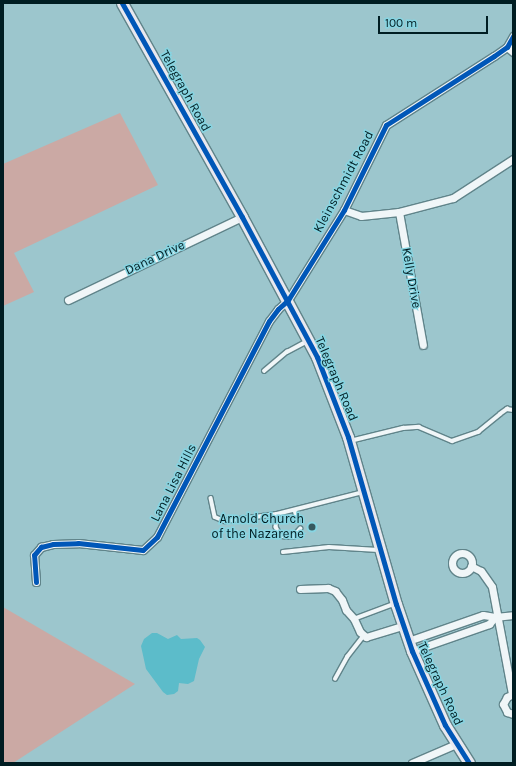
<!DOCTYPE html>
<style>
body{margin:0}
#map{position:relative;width:516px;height:766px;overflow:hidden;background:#9cc6cd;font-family:Karla,sans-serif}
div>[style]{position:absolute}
.green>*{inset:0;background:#cba9a4}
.water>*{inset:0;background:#5cbcca}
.roads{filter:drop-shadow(1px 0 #60848a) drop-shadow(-1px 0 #60848a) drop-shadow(0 1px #60848a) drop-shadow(0 -1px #60848a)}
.service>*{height:3.5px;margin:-1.75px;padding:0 1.75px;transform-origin:1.75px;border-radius:1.75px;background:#f0f6f8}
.minor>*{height:7px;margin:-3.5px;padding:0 3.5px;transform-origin:3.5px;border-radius:3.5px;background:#f0f6f8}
.minor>.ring{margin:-3.5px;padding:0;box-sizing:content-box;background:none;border:7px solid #f0f6f8;border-radius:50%}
.primary>*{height:11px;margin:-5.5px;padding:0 5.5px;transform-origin:5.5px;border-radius:5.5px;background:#e8e8ef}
.cycleway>*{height:5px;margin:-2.5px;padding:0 2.5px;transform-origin:2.5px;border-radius:2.5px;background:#0057b8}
.dots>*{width:11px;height:11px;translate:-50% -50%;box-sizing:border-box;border:2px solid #87d5e2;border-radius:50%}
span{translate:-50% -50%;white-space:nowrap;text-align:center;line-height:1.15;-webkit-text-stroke:3px #87d5e2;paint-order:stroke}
.street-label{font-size:13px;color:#001d22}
.poi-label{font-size:13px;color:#001d22}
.right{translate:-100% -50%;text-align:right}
.frame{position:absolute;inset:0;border:4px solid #001d22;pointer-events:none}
.scale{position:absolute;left:378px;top:16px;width:110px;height:18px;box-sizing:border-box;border:2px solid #001d22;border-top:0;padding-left:5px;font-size:12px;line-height:14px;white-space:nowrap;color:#001d22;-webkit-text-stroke:3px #87d5e2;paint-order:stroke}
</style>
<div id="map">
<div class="green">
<div style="clip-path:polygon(120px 113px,158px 185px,14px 253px,34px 292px,3px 306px,3px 164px)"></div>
<div style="clip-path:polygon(3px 607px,135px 684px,13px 763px,3px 763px)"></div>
</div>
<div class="water">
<div style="clip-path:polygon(152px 633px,157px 633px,168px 639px,177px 635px,181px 639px,197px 638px,200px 640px,205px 647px,199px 659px,194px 681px,188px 684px,179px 683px,178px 691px,174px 694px,167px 695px,163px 692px,146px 669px,141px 646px,144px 639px)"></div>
</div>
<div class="roads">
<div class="service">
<div style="left:264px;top:371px;width:30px;rotate:-40deg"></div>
<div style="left:287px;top:352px;width:21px;rotate:-28deg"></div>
<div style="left:350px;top:441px;width:55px;rotate:-13.8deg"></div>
<div style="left:403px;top:428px;width:16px;rotate:-4deg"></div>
<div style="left:419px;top:427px;width:36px;rotate:23deg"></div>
<div style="left:452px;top:441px;width:28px;rotate:-19deg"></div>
<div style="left:478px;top:432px;width:28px;rotate:-39deg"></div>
<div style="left:500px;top:414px;width:9px;rotate:-36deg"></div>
<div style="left:507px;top:409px;width:6px;rotate:9deg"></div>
<div style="left:211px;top:498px;width:19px;rotate:78deg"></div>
<div style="left:215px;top:517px;width:11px;rotate:22deg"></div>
<div style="left:225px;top:521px;width:52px;rotate:-7.7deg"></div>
<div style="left:277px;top:514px;width:89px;rotate:-14.3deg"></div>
<div style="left:295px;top:510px;width:11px;rotate:75deg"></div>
<div style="left:277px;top:514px;width:13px;rotate:94deg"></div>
<div style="left:276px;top:527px;width:10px;rotate:61deg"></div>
<div style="left:281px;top:536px;width:12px;rotate:5deg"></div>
<div style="left:293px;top:537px;width:11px;rotate:-49deg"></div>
<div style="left:283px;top:552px;width:46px;rotate:-6.2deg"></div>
<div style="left:329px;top:547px;width:49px;rotate:3.5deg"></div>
<div style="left:354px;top:619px;width:43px;rotate:-20.6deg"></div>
<div style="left:335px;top:679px;width:25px;rotate:-61deg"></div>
<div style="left:347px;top:657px;width:28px;rotate:-52deg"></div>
</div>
<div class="minor">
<div style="left:507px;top:47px;width:8px;rotate:40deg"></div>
<div style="left:344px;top:210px;width:18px;rotate:19deg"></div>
<div style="left:361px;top:216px;width:38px;rotate:-6deg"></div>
<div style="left:399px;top:212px;width:56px;rotate:-14.5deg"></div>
<div style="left:453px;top:198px;width:72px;rotate:-33deg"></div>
<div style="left:399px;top:212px;width:135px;rotate:79.8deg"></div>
<div style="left:68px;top:300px;width:193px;rotate:-25.5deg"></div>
<div class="ring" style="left:452px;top:553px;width:13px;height:13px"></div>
<div style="left:471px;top:566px;width:11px;rotate:27deg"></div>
<div style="left:481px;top:571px;width:19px;rotate:55deg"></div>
<div style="left:492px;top:587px;width:109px;rotate:79.4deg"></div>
<div style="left:36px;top:582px;width:27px;rotate:-94deg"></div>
<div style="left:34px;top:555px;width:11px;rotate:-49deg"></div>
<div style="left:41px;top:547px;width:12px;rotate:-14deg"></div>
<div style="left:53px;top:544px;width:25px;rotate:-2deg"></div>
<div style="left:78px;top:543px;width:65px;rotate:6.1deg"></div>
<div style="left:143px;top:550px;width:19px;rotate:-43deg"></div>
<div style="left:157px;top:537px;width:243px;rotate:-62.6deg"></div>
<div style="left:269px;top:321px;width:15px;rotate:-53deg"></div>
<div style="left:278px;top:309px;width:13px;rotate:-42deg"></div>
<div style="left:288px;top:300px;width:106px;rotate:-58.1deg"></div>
<div style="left:344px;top:210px;width:95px;rotate:-63.7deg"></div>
<div style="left:386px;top:125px;width:128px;rotate:-32.6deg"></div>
<div style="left:494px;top:56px;width:16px;rotate:-35deg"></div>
<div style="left:507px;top:47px;width:13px;rotate:-61deg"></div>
<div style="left:300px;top:589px;width:28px;rotate:-2deg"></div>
<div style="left:328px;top:588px;width:8px;rotate:23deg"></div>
<div style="left:335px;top:591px;width:11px;rotate:52deg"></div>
<div style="left:342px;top:600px;width:11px;rotate:68deg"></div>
<div style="left:346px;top:610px;width:12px;rotate:48deg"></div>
<div style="left:354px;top:619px;width:14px;rotate:65deg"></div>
<div style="left:360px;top:632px;width:8px;rotate:40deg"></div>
<div style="left:366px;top:637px;width:39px;rotate:-17deg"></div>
<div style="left:408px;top:641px;width:79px;rotate:-19.1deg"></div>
<div style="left:483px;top:615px;width:12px;rotate:9deg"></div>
<div style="left:495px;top:617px;width:18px;rotate:-6deg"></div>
<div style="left:412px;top:651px;width:82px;rotate:-19.3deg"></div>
<div style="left:489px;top:624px;width:9px;rotate:-49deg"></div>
<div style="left:513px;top:694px;width:7px;rotate:153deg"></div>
<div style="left:507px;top:697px;width:8px;rotate:120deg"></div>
<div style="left:503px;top:704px;width:9px;rotate:63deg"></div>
<div style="left:507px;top:712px;width:6px;rotate:18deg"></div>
<div style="left:412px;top:763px;width:48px;rotate:-23.4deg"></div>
</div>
<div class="primary">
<div style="left:122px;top:3px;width:245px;rotate:60.7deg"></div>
<div style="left:242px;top:217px;width:159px;rotate:61.8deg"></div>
<div style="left:317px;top:357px;width:86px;rotate:68.8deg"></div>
<div style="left:348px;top:437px;width:174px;rotate:74deg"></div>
<div style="left:396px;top:604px;width:50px;rotate:71.2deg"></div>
<div style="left:412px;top:651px;width:81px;rotate:66deg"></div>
<div style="left:445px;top:725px;width:45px;rotate:57.7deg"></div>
</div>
</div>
<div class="cycleway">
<div style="left:122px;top:3px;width:245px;rotate:60.7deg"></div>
<div style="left:242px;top:217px;width:159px;rotate:61.8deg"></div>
<div style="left:317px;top:357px;width:86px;rotate:68.8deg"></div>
<div style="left:348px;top:437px;width:174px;rotate:74deg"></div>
<div style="left:396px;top:604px;width:50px;rotate:71.2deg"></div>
<div style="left:412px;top:651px;width:81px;rotate:66deg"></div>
<div style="left:445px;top:725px;width:45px;rotate:57.7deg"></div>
<div style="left:36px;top:582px;width:27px;rotate:-94deg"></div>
<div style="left:34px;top:555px;width:11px;rotate:-49deg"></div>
<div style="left:41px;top:547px;width:12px;rotate:-14deg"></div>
<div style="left:53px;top:544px;width:25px;rotate:-2deg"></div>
<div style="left:78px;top:543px;width:65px;rotate:6.1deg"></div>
<div style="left:143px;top:550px;width:19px;rotate:-43deg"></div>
<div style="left:157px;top:537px;width:243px;rotate:-62.6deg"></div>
<div style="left:269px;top:321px;width:15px;rotate:-53deg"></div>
<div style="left:278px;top:309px;width:13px;rotate:-42deg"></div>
<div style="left:288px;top:300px;width:106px;rotate:-58.1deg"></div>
<div style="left:344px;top:210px;width:95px;rotate:-63.7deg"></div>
<div style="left:386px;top:125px;width:128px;rotate:-32.6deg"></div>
<div style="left:494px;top:56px;width:16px;rotate:-35deg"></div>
<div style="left:507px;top:47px;width:13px;rotate:-61deg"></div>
</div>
<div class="dots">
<div style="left:312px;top:527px;background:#37585e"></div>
</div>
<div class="street-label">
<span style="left:185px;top:91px;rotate:61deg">Telegraph Road</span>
<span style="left:344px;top:182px;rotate:-62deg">Kleinschmidt Road</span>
<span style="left:155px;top:258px;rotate:-25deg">Dana Drive</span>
<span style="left:411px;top:278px;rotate:80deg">Kelly Drive</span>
<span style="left:336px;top:379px;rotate:67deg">Telegraph Road</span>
<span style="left:174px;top:483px;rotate:-63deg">Lana Lisa Hills</span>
<span style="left:440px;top:684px;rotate:65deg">Telegraph Road</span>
</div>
<div class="poi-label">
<span class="right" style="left:304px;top:527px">Arnold Church<br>of the Nazarene</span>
</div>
<div class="frame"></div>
<div class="scale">100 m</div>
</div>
